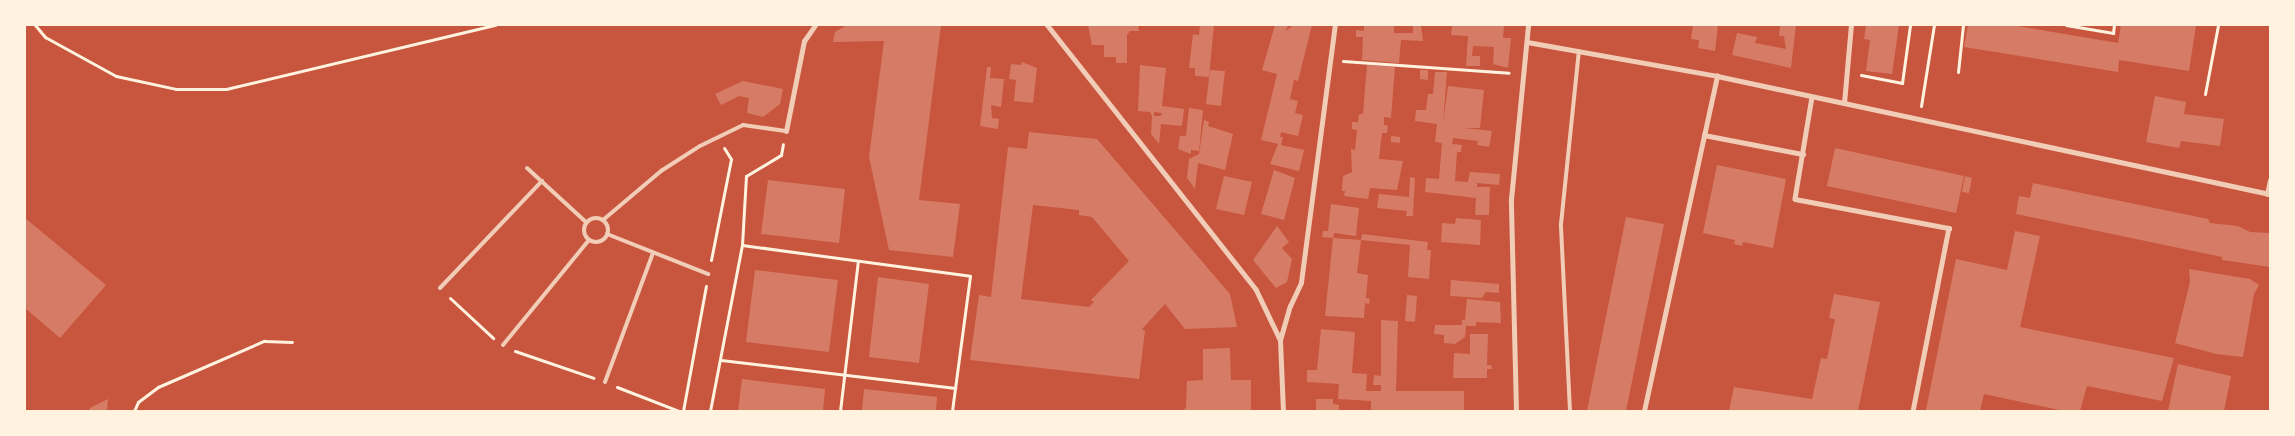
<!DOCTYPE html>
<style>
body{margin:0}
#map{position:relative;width:2295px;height:436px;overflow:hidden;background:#c8553d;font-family:"Exo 2",sans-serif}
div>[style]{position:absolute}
.building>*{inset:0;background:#d67c66}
.path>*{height:3px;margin:-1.5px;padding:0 1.5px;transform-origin:1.5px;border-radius:1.5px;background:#fff3e0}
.service>*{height:4px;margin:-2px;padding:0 2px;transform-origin:2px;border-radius:2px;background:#f1ccb7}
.service>.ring{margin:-2px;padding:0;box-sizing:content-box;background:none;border:4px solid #f1ccb7;border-radius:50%}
.pedestrian>*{height:4.5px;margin:-2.25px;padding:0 2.25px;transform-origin:2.25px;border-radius:2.25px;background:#f1ccb7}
.minor>*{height:5px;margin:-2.5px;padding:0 2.5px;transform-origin:2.5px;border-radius:2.5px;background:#f1ccb7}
span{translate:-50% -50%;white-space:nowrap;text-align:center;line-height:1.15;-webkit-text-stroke:4px #fff3e0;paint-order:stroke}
.frame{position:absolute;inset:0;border:26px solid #fff3e0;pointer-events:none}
</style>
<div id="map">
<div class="building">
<div style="clip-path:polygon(847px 25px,941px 25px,919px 200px,960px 204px,953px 257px,889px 250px,869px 157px,884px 41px,833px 42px,835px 32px)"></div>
<div style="clip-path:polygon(1088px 25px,1138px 25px,1139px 31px,1130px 31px,1127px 35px,1127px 63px,1116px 63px,1116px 57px,1104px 57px,1104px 45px,1092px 45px)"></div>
<div style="clip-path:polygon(1200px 25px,1214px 25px,1209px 77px,1195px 76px,1195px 68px,1189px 68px,1193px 34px,1199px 35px)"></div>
<div style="clip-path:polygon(1275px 25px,1288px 25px,1286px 31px,1293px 25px,1312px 25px,1298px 81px,1294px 80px,1290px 99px,1298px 101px,1295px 113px,1303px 115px,1298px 136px,1281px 132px,1280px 137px,1283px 137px,1281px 145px,1304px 150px,1299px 171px,1270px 164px,1278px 144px,1261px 140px,1277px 74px,1262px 70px)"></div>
<div style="clip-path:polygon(1364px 25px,1394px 25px,1394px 33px,1413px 33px,1413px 25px,1421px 25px,1423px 41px,1401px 40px,1399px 63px,1362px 60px,1363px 37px,1356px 37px,1356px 30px,1364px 31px)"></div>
<div style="clip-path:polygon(1452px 25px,1504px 25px,1503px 38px,1511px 38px,1508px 68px,1493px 64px,1494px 47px,1473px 46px,1472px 56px,1480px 56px,1480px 66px,1466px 66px,1468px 36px,1451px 35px)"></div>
<div style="clip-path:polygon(1693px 25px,1718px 25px,1715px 51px,1698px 48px,1699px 40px,1691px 39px)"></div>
<div style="clip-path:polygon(1780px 25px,1796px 25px,1791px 68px,1732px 55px,1737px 33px,1757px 37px,1755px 43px,1786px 49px,1784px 36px,1779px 36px)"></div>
<div style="clip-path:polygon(1866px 25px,1899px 25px,1892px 74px,1866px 71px,1870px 40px,1864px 39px)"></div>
<div style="clip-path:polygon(1968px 25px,2011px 25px,2118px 43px,2121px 25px,2196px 25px,2189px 71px,2119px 60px,2118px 72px,1964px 47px)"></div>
<div style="clip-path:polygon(1022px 62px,1037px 68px,1033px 103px,1014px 101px,1016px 80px,1009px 79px,1011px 64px,1021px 65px)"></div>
<div style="clip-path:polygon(evenodd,1140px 65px,1166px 68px,1162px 106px,1184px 109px,1182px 126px,1161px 124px,1159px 144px,1151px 134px,1152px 116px,1150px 112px,1138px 111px,1140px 65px,1154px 112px,1162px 113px,1161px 116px,1154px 116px,1154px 112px)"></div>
<div style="clip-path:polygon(1367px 65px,1395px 67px,1391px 118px,1384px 117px,1384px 125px,1388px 126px,1387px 133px,1382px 133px,1379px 159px,1403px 161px,1397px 190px,1370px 188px,1368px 199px,1344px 196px,1345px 191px,1342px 191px,1343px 176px,1352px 172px,1351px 149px,1355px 150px,1357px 130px,1352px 129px,1352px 122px,1358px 122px,1359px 114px,1363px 114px)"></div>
<div style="clip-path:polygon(987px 67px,991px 67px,990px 78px,1004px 79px,1001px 107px,991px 105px,992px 118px,999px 119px,998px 129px,980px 126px)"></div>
<div style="clip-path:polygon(1210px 70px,1225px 71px,1221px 106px,1206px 104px)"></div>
<div style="clip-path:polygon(1420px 70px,1428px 70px,1428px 80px,1420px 79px)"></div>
<div style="clip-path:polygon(1435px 72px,1447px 72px,1443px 124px,1448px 86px,1484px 90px,1480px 128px,1464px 128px,1492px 131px,1489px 147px,1477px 145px,1478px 141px,1453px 138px,1452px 144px,1462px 145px,1461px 152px,1457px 152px,1455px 181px,1468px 182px,1470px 172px,1500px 174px,1499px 185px,1477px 183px,1477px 187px,1490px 187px,1489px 215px,1475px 215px,1476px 198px,1425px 192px,1426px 178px,1439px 179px,1442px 143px,1435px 142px,1437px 124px,1415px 121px,1416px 110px,1426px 110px,1428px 94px,1433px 94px)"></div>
<div style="clip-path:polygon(743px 81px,783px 89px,780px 104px,763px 117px,747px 113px,749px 98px,739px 96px,721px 105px,715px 94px)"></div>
<div style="clip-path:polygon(2155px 96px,2186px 102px,2184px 114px,2224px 119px,2220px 146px,2181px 141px,2179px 148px,2146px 142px)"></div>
<div style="clip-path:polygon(1189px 108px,1203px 110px,1199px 151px,1191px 150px,1191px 154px,1178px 149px,1180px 136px,1186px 136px)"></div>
<div style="clip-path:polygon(1204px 120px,1209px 122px,1208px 126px,1233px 134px,1225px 170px,1198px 163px,1195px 189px,1187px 178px,1189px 159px,1199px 154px)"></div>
<div style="clip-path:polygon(evenodd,1029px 132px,1097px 139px,1230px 294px,1237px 327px,1185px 329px,1165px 304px,1142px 329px,1145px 331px,1139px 379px,970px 360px,979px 295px,991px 297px,1008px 147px,1027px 149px,1029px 132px,1033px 205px,1079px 210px,1079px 215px,1092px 217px,1129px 261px,1091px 300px,1094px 302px,1089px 307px,1021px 299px,1033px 205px)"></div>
<div style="clip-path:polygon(1391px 136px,1400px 137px,1400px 143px,1391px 142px)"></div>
<div style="clip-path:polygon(1835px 148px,1964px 176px,1956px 213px,1827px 186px)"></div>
<div style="clip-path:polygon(1717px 165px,1786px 179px,1773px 248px,1743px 242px,1742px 246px,1734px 244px,1735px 240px,1703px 233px)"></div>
<div style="clip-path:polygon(1274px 170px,1295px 178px,1284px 220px,1261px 214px)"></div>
<div style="clip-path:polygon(1224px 176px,1252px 182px,1244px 215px,1216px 209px)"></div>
<div style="clip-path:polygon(1965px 176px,1972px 178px,1969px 193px,1962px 192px)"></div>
<div style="clip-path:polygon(1410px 177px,1415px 178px,1413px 216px,1406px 216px,1407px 211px,1377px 208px,1379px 194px,1409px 197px)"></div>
<div style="clip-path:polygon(768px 180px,845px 189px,839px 243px,761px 234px)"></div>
<div style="clip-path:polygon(2033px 183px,2208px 219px,2210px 223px,2238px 226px,2250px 232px,2270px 233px,2270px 267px,2222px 260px,2222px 257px,2016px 214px,2019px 196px,2030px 198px)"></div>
<div style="clip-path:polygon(1331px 204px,1359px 208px,1356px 236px,1334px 233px,1333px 238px,1322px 237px,1323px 231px,1328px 231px)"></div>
<div style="clip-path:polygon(1626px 217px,1664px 224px,1626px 411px,1587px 411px)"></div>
<div style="clip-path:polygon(25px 218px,106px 285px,60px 338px,25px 308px)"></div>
<div style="clip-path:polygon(1456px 218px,1481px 220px,1480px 245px,1441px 242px,1442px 223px,1455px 224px)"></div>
<div style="clip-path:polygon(1277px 226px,1289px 242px,1282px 248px,1292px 259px,1287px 282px,1276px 288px,1253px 260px)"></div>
<div style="clip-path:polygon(2015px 231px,2040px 236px,2020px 327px,2174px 358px,2162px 401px,2087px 386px,2080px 411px,2064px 411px,1984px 394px,1980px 411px,1926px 410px,1956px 259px,2007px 270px)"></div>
<div style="clip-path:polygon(1362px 234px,1428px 242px,1427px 250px,1431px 250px,1429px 279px,1408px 277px,1410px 245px,1361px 240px)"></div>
<div style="clip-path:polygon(1333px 238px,1361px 240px,1357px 273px,1368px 275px,1366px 298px,1370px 299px,1369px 304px,1365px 303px,1364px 318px,1325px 316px)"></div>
<div style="clip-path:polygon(2189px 269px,2250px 279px,2259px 285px,2254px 294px,2243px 357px,2216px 354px,2175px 343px,2190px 282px)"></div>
<div style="clip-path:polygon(755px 270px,838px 280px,829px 352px,746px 342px)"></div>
<div style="clip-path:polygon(878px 277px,929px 284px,919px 363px,869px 357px)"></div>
<div style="clip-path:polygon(1451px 280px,1499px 284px,1499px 293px,1486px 292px,1482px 298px,1450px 296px)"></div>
<div style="clip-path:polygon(1834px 294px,1880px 302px,1858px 411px,1729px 411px,1734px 387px,1812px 399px,1821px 358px,1827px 359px,1835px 319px,1829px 318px)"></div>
<div style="clip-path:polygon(1407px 295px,1417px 296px,1415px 322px,1405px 321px)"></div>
<div style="clip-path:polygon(1467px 299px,1500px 302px,1501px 323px,1476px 322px,1476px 326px,1466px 326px,1465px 337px,1455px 344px,1444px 343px,1444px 335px,1434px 334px,1435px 325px,1462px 325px,1462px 320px,1465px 320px)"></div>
<div style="clip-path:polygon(1381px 320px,1398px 321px,1396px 391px,1464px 391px,1464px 411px,1371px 411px,1371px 401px,1338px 399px,1339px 384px,1307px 382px,1307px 370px,1317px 370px,1321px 329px,1355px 332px,1352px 373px,1367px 374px,1366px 391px,1381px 391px,1381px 385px,1373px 385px,1374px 375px,1381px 376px)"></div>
<div style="clip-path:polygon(1470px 334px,1488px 334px,1487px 365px,1491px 365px,1492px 369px,1487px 369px,1487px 378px,1453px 378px,1454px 353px,1470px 354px)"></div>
<div style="clip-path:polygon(1230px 348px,1231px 380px,1251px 380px,1251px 411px,1182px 411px,1186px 408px,1187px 381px,1203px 380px,1203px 349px)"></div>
<div style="clip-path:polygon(2178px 364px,2231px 376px,2224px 411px,2168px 411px)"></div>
<div style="clip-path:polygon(742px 379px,825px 389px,823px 411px,738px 411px)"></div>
<div style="clip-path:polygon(864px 389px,937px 397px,936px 411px,862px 411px)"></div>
<div style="clip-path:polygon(108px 399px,107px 411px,89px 411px,90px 408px)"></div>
<div style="clip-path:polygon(1316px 399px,1333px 399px,1333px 404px,1339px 405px,1339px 411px,1316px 411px)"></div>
</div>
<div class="path">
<div style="left:35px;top:25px;width:16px;rotate:50deg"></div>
<div style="left:45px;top:37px;width:81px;rotate:28.8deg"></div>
<div style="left:116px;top:76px;width:61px;rotate:12.2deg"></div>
<div style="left:176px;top:89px;width:50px"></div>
<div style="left:226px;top:89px;width:277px;rotate:-13.4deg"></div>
<div style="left:2066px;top:25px;width:48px;rotate:9.7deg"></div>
<div style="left:2113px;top:33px;width:8px;rotate:-83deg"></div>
<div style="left:1343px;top:61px;width:166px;rotate:4.1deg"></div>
<div style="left:1958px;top:72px;width:47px;rotate:-83.9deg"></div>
<div style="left:1861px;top:75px;width:42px;rotate:11deg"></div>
<div style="left:1902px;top:83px;width:59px;rotate:-82.1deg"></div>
<div style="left:2205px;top:94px;width:70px;rotate:-79.3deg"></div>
<div style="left:1921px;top:106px;width:82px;rotate:-80.9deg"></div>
<div style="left:742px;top:245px;width:230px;rotate:7.7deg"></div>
<div style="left:970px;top:276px;width:136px;rotate:97.6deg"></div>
<div style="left:711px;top:260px;width:103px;rotate:-78.8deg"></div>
<div style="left:731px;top:159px;width:13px;rotate:-122deg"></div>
<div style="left:450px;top:298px;width:59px;rotate:42.9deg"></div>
<div style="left:515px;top:351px;width:83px;rotate:18.9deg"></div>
<div style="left:721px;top:360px;width:236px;rotate:6.8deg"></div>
<div style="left:617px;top:387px;width:66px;rotate:21.2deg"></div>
<div style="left:134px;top:411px;width:10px;rotate:-66deg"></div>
<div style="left:138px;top:402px;width:25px;rotate:-37deg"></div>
<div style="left:158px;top:387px;width:116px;rotate:-23.5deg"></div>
<div style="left:264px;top:341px;width:28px;rotate:2deg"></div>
<div style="left:683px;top:411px;width:127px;rotate:-79.6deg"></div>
<div style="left:710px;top:411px;width:169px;rotate:-79.1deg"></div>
<div style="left:742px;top:245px;width:69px;rotate:-86.7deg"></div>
<div style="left:746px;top:176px;width:41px;rotate:-31deg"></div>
<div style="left:781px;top:155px;width:11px;rotate:-80deg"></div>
<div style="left:840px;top:411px;width:151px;rotate:-83.2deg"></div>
</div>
<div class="service">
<div style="left:527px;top:168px;width:81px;rotate:42.5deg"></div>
<div class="ring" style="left:584px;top:218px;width:20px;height:20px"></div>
<div style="left:603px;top:220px;width:76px;rotate:-40.2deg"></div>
<div style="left:661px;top:171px;width:46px;rotate:-32.7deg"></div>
<div style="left:700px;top:146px;width:48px;rotate:-26deg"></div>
<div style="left:743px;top:125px;width:43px;rotate:7.9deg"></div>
<div style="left:607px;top:234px;width:109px;rotate:21.6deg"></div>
<div style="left:440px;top:288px;width:148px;rotate:-46.4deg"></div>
<div style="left:503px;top:345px;width:136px;rotate:-50.7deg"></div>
<div style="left:605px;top:382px;width:138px;rotate:-69.6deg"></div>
<div style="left:1570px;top:411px;width:187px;rotate:-92.8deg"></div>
<div style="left:1561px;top:224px;width:174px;rotate:-84.1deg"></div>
</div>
<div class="pedestrian">
<div style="left:1812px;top:97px;width:103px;rotate:99.5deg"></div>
<div style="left:1795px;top:199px;width:157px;rotate:10.7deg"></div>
<div style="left:1949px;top:228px;width:187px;rotate:101.1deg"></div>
<div style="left:1704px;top:135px;width:101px;rotate:10.9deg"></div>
<div style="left:1644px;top:411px;width:343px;rotate:-77.7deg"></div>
</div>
<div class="minor">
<div style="left:1047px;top:25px;width:337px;rotate:51.7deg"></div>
<div style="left:1256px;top:290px;width:55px;rotate:64.4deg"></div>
<div style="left:1280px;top:340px;width:71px;rotate:87.6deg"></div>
<div style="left:1527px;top:42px;width:193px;rotate:10.1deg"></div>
<div style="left:1717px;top:76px;width:565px;rotate:12.05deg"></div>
<div style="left:1844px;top:103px;width:78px;rotate:-84.9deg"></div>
<div style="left:786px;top:131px;width:92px;rotate:-78.7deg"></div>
<div style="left:804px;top:41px;width:19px;rotate:-55deg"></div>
<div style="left:2267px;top:194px;width:14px;rotate:-78deg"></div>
<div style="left:1280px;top:340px;width:35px;rotate:-74deg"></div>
<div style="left:1290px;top:306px;width:26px;rotate:-65deg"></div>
<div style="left:1301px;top:282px;width:259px;rotate:-82.5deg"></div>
<div style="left:1516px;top:411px;width:212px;rotate:-91.4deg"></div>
<div style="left:1511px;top:199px;width:175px;rotate:-84.4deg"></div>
</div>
<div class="frame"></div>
</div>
